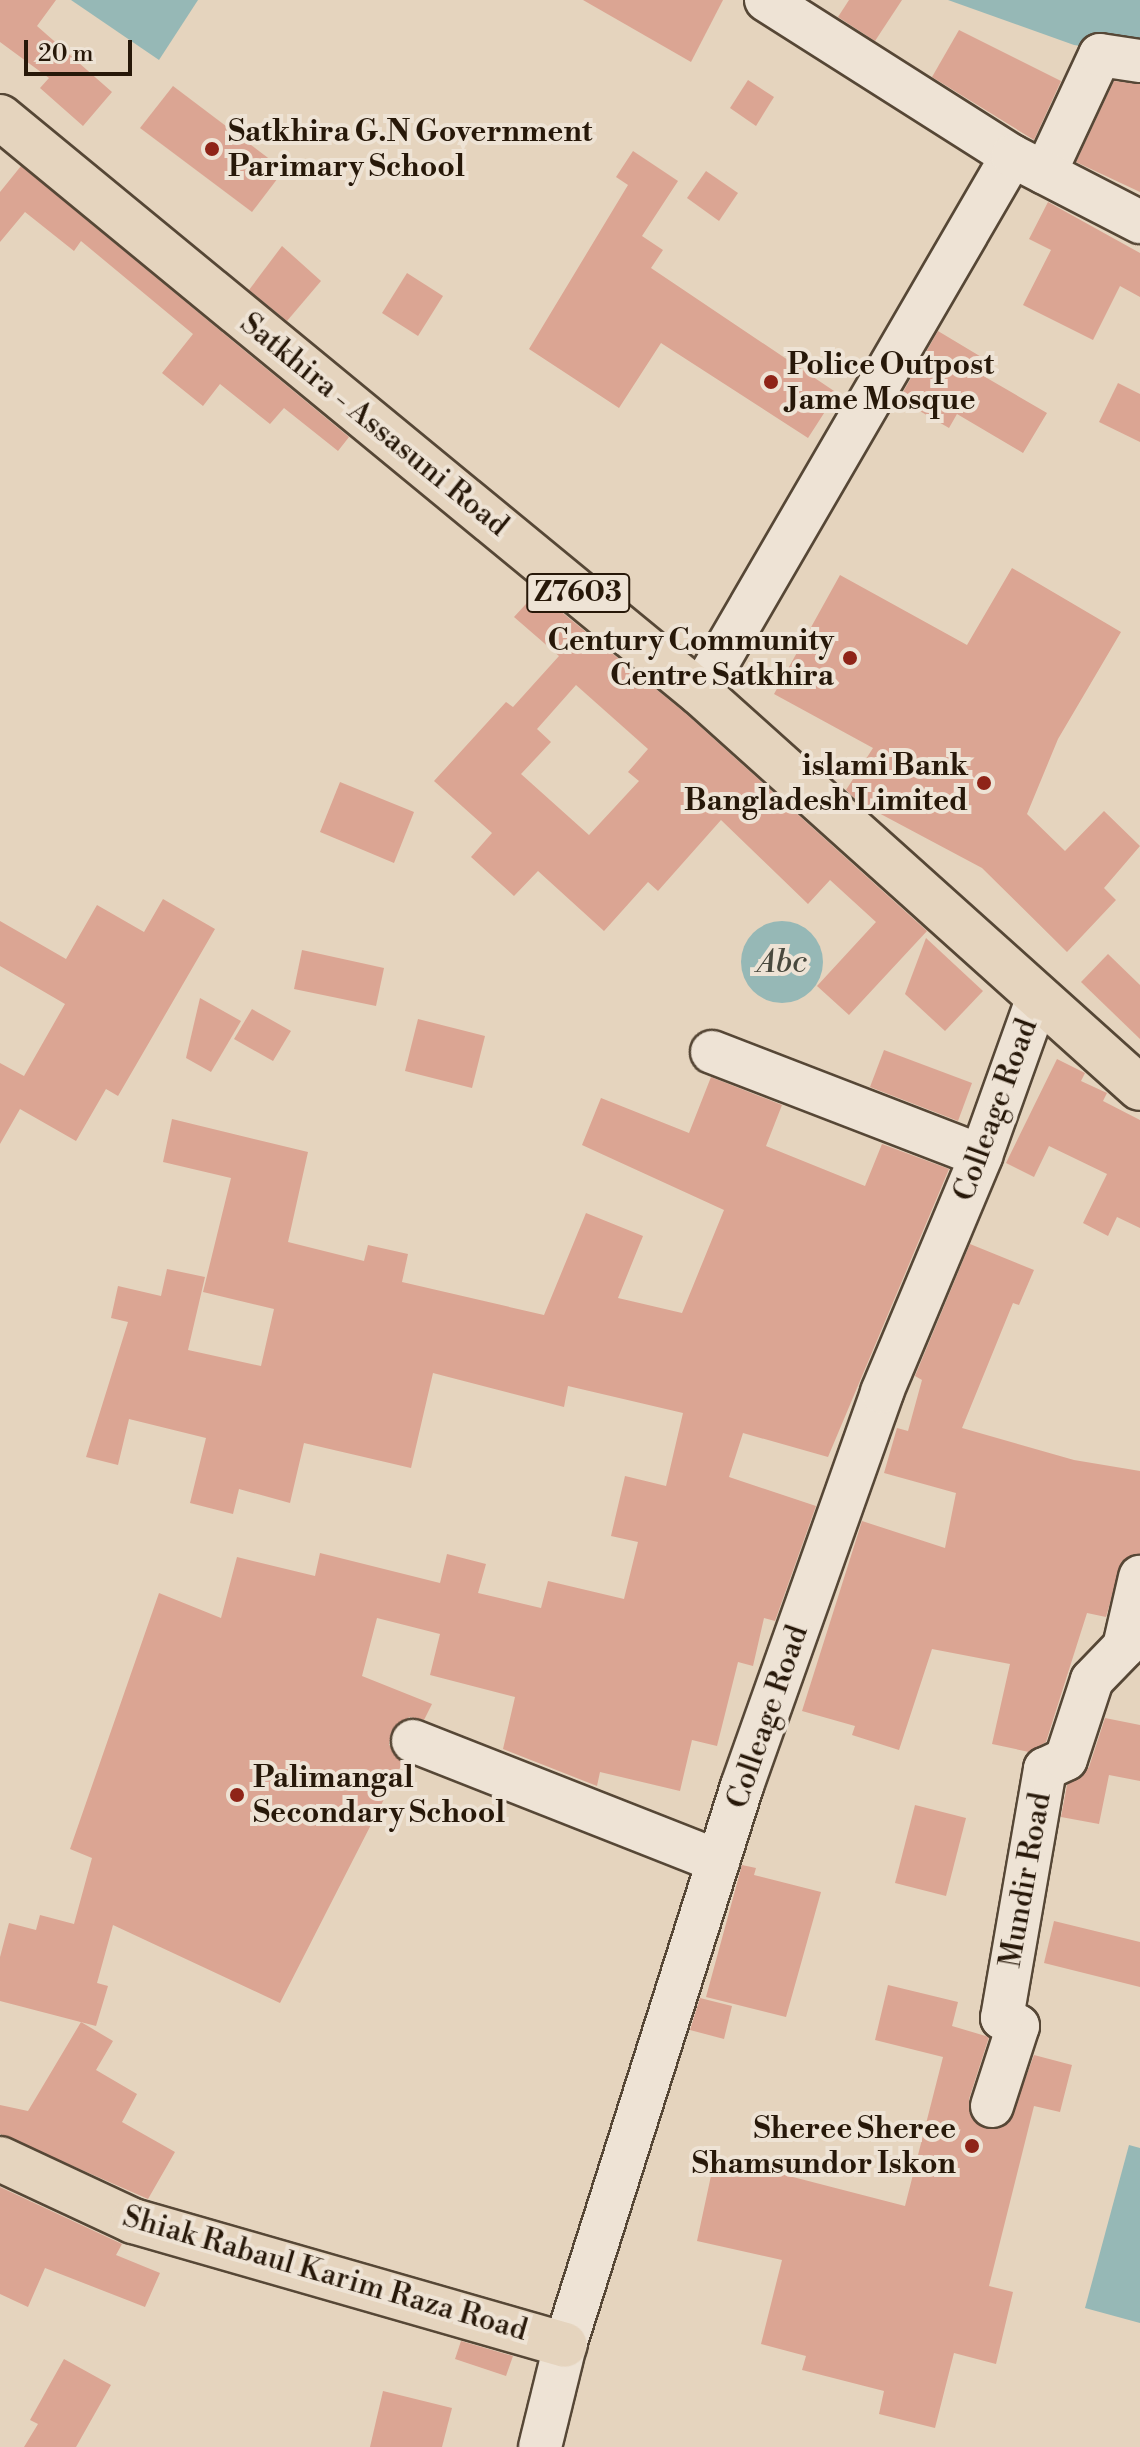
<!DOCTYPE html>
<style>
body{margin:0}
#map{position:relative;width:1140px;height:2447px;overflow:hidden;background:#e5d4be;font-family:"Libre Bodoni",serif}
div>[style]{position:absolute}
.water>*{inset:0;background:#96b8b6}
.round{border-radius:50%}
.building>*{inset:0;background:#dba593}
.roads{filter:drop-shadow(2px 0 #564736) drop-shadow(-2px 0 #564736) drop-shadow(0 2px #564736) drop-shadow(0 -2px #564736)}
.minor>*{height:42px;margin:-21px;padding:0 21px;transform-origin:21px;border-radius:21px;background:#eee3d5}
.major>*{height:44px;margin:-22px;padding:0 22px;transform-origin:22px;border-radius:22px;background:#e5d4be}
.dots>*{width:22px;height:22px;translate:-50% -50%;box-sizing:border-box;border:4px solid #eee3d5;border-radius:50%}
span{translate:-50% -50%;white-space:nowrap;text-align:center;line-height:1.15;-webkit-text-stroke:8px #eee3d5;paint-order:stroke}
.shield-label span{padding:2px 6px;background:#eee3d5;border:2px solid;border-radius:6px;-webkit-text-stroke-width:0}
.shield-label{font-size:28px;color:#271809;font-weight:700}
.poi-label{font-size:30px;color:#271809;font-weight:700}
.left{translate:0 -50%;text-align:left}
.right{translate:-100% -50%;text-align:right}
.street-label{font-size:30px;color:#271809}
.water-label{font-size:32px;color:#48483d;font-style:italic}
.scale{position:absolute;left:24px;top:40px;width:108px;height:36px;box-sizing:border-box;border:4px solid #271809;border-top:0;padding-left:10px;font-size:24px;line-height:28px;white-space:nowrap;color:#271809;-webkit-text-stroke:6px #eee3d5;paint-order:stroke}
</style>
<div id="map">
<div class="water">
<div style="clip-path:polygon(71px 0,198px 0,159px 60px)"></div>
<div style="clip-path:polygon(948px 0,1140px 0,1140px 55px,1074px 45px)"></div>
<div class="round" style="left:741px;top:921px;width:82px;height:82px"></div>
<div style="clip-path:polygon(1129px 2145px,1140px 2148px,1140px 2323px,1085px 2308px)"></div>
</div>
<div class="building">
<div style="clip-path:polygon(0 0,56px 0,37px 26px,112px 92px,83px 126px,40px 88px,49px 78px,0 42px)"></div>
<div style="clip-path:polygon(583px 0,723px 0,691px 62px)"></div>
<div style="clip-path:polygon(849px 0,902px 0,875px 41px,838px 17px)"></div>
<div style="clip-path:polygon(959px 30px,1061px 81px,1034px 140px,932px 77px)"></div>
<div style="clip-path:polygon(748px 80px,774px 97px,756px 126px,730px 108px)"></div>
<div style="clip-path:polygon(1114px 81px,1140px 84px,1140px 192px,1076px 162px)"></div>
<div style="clip-path:polygon(173px 86px,284px 170px,252px 212px,140px 128px)"></div>
<div style="clip-path:polygon(633px 151px,678px 181px,642px 236px,663px 250px,651px 268px,837px 393px,808px 438px,661px 343px,619px 408px,529px 349px,628px 185px,616px 177px)"></div>
<div style="clip-path:polygon(21px 166px,349px 437px,338px 451px,284px 408px,270px 424px,220px 384px,203px 406px,162px 373px,193px 334px,81px 241px,74px 251px,25px 212px,0 242px,0 192px)"></div>
<div style="clip-path:polygon(706px 171px,738px 193px,719px 221px,687px 198px)"></div>
<div style="clip-path:polygon(1048px 202px,1140px 253px,1140px 297px,1120px 286px,1093px 340px,1023px 305px,1051px 250px,1029px 239px)"></div>
<div style="clip-path:polygon(282px 246px,321px 281px,287px 321px,249px 290px)"></div>
<div style="clip-path:polygon(407px 273px,443px 296px,418px 336px,382px 313px)"></div>
<div style="clip-path:polygon(938px 331px,988px 361px,980px 374px,1047px 413px,1023px 453px,957px 414px,949px 428px,899px 399px)"></div>
<div style="clip-path:polygon(1118px 383px,1140px 394px,1140px 442px,1099px 422px)"></div>
<div style="clip-path:polygon(1012px 568px,1121px 632px,1058px 739px,1027px 814px,1065px 851px,1104px 811px,1140px 846px,1104px 888px,1116px 900px,1067px 952px,982px 868px,860px 803px,846px 790px,873px 748px,774px 694px,840px 575px,967px 645px)"></div>
<div style="clip-path:polygon(evenodd,537px 592px,684px 712px,927px 931px,849px 1015px,817px 986px,876px 922px,830px 880px,808px 904px,721px 820px,658px 891px,648px 882px,604px 931px,538px 871px,514px 896px,471px 857px,492px 833px,434px 781px,506px 702px,513px 707px,559px 656px,514px 617px,537px 592px,576px 685px,648px 749px,628px 772px,639px 781px,589px 835px,521px 774px,551px 742px,537px 729px,576px 685px)"></div>
<div style="clip-path:polygon(340px 782px,414px 812px,394px 863px,320px 832px)"></div>
<div style="clip-path:polygon(163px 899px,215px 929px,118px 1096px,106px 1089px,76px 1141px,20px 1109px,0 1144px,0 1063px,24px 1076px,65px 1004px,0 966px,0 921px,66px 959px,97px 905px,144px 932px)"></div>
<div style="clip-path:polygon(926px 938px,983px 991px,945px 1031px,905px 994px)"></div>
<div style="clip-path:polygon(302px 950px,384px 968px,376px 1006px,294px 989px)"></div>
<div style="clip-path:polygon(1108px 954px,1140px 985px,1140px 1039px,1081px 982px)"></div>
<div style="clip-path:polygon(200px 998px,241px 1021px,211px 1072px,186px 1058px)"></div>
<div style="clip-path:polygon(252px 1009px,291px 1031px,273px 1061px,234px 1039px)"></div>
<div style="clip-path:polygon(418px 1019px,485px 1036px,472px 1088px,405px 1071px)"></div>
<div style="clip-path:polygon(884px 1050px,972px 1083px,958px 1121px,870px 1087px)"></div>
<div style="clip-path:polygon(1057px 1059px,1085px 1073px,1081px 1081px,1107px 1093px,1103px 1101px,1140px 1120px,1140px 1228px,1117px 1217px,1108px 1236px,1083px 1223px,1107px 1174px,1049px 1146px,1034px 1177px,1006px 1163px)"></div>
<div style="clip-path:polygon(711px 1077px,782px 1105px,766px 1146px,865px 1186px,882px 1144px,949px 1169px,828px 1457px,743px 1433px,729px 1477px,816px 1506px,775px 1621px,764px 1618px,753px 1666px,738px 1662px,717px 1746px,692px 1740px,680px 1791px,600px 1772px,597px 1786px,503px 1749px,515px 1697px,430px 1675px,440px 1634px,377px 1618px,362px 1676px,432px 1704px,424px 1720px,409px 1717px,391px 1732px,389px 1745px,403px 1762px,280px 2003px,113px 1925px,97px 1983px,108px 1986px,96px 2026px,0 2001px,0 1957px,9px 1923px,36px 1930px,40px 1915px,74px 1924px,92px 1858px,70px 1849px,159px 1593px,221px 1618px,237px 1557px,315px 1576px,320px 1553px,440px 1583px,447px 1554px,486px 1564px,478px 1593px,541px 1608px,548px 1581px,624px 1599px,638px 1542px,611px 1536px,625px 1476px,666px 1486px,683px 1413px,568px 1386px,564px 1407px,433px 1373px,411px 1468px,304px 1443px,290px 1503px,239px 1489px,233px 1514px,190px 1503px,206px 1438px,129px 1419px,118px 1465px,86px 1457px,128px 1322px,111px 1318px,118px 1286px,161px 1296px,167px 1269px,205px 1277px,188px 1350px,261px 1366px,274px 1309px,203px 1292px,231px 1178px,163px 1162px,172px 1119px,308px 1152px,288px 1242px,364px 1261px,368px 1245px,408px 1254px,402px 1282px,544px 1315px,586px 1213px,643px 1236px,618px 1298px,682px 1313px,724px 1210px,582px 1145px,601px 1098px,689px 1133px)"></div>
<div style="clip-path:polygon(970px 1244px,1034px 1270px,1019px 1305px,1013px 1303px,962px 1428px,1074px 1460px,1140px 1471px,1140px 1554px,1122px 1561px,1106px 1617px,1087px 1613px,1046px 1742px,1029px 1752px,992px 1744px,1010px 1664px,932px 1649px,899px 1750px,852px 1735px,855px 1726px,802px 1711px,862px 1521px,945px 1548px,956px 1493px,884px 1473px,897px 1428px,908px 1431px,922px 1380px,915px 1376px)"></div>
<div style="clip-path:polygon(1105px 1718px,1140px 1725px,1140px 1781px,1109px 1775px,1099px 1824px,1061px 1817px,1067px 1785px,1089px 1767px)"></div>
<div style="clip-path:polygon(915px 1805px,966px 1818px,946px 1896px,895px 1883px)"></div>
<div style="clip-path:polygon(742px 1865px,756px 1868px,754px 1875px,821px 1892px,786px 2017px,706px 1997px)"></div>
<div style="clip-path:polygon(1054px 1921px,1140px 1942px,1140px 1987px,1044px 1963px)"></div>
<div style="clip-path:polygon(888px 1985px,958px 2002px,952px 2026px,989px 2037px,969px 2099px,974px 2121px,984px 2128px,1009px 2123px,1034px 2055px,1072px 2065px,1060px 2112px,1034px 2106px,989px 2286px,1013px 2292px,996px 2364px,954px 2353px,935px 2428px,879px 2414px,884px 2391px,802px 2370px,806px 2356px,761px 2344px,782px 2260px,697px 2241px,715px 2157px,905px 2206px,943px 2057px,875px 2040px)"></div>
<div style="clip-path:polygon(700px 1998px,732px 2006px,724px 2039px,690px 2030px)"></div>
<div style="clip-path:polygon(81px 2022px,113px 2041px,96px 2070px,137px 2094px,122px 2122px,175px 2152px,148px 2199px,0 2134px,0 2105px,28px 2111px)"></div>
<div style="clip-path:polygon(0 2187px,122px 2244px,116px 2255px,160px 2273px,145px 2307px,45px 2268px,28px 2307px,0 2294px)"></div>
<div style="clip-path:polygon(461px 2341px,513px 2356px,506px 2376px,455px 2359px)"></div>
<div style="clip-path:polygon(64px 2359px,111px 2385px,76px 2447px,24px 2447px,38px 2424px,30px 2420px)"></div>
<div style="clip-path:polygon(383px 2391px,452px 2408px,442px 2447px,370px 2447px)"></div>
</div>
<div class="roads">
<div class="minor">
<div style="left:766px;top:0;width:291px;rotate:32.4deg"></div>
<div style="left:1045px;top:173px;width:130px;rotate:-65deg"></div>
<div style="left:1100px;top:55px;width:40px;rotate:8.5deg"></div>
<div style="left:700px;top:693px;width:621px;rotate:-59.84deg"></div>
<div style="left:1012px;top:156px;width:144px;rotate:27.3deg"></div>
<div style="left:712px;top:1052px;width:288px;rotate:21.1deg"></div>
<div style="left:413px;top:1741px;width:328px;rotate:21.5deg"></div>
<div style="left:992px;top:2106px;width:84px;rotate:-72deg"></div>
<div style="left:1018px;top:2026px;width:18px;rotate:-153deg"></div>
<div style="left:1002px;top:2018px;width:253px;rotate:-80.2deg"></div>
<div style="left:1045px;top:1769px;width:23px;rotate:-25deg"></div>
<div style="left:1066px;top:1759px;width:83px;rotate:-71.8deg"></div>
<div style="left:1092px;top:1680px;width:46px;rotate:-45.9deg"></div>
<div style="left:1124px;top:1647px;width:72px;rotate:-77.1deg"></div>
<div style="left:540px;top:2447px;width:105px;rotate:-76.2deg"></div>
<div style="left:565px;top:2345px;width:586px;rotate:-72.43deg"></div>
<div style="left:742px;top:1786px;width:418px;rotate:-70.4deg"></div>
<div style="left:882px;top:1392px;width:256px;rotate:-67.2deg"></div>
<div style="left:981px;top:1156px;width:166px;rotate:-70.3deg"></div>
</div>
<div class="major">
<div style="left:0;top:117px;width:907px;rotate:39.45deg"></div>
<div style="left:700px;top:693px;width:591px;rotate:41.92deg"></div>
<div style="left:0;top:2159px;width:147px;rotate:25deg"></div>
<div style="left:133px;top:2221px;width:449px;rotate:16deg"></div>
</div>
</div>
<div class="dots">
<div style="left:212px;top:149px;background:#8f2418"></div>
<div style="left:771px;top:382px;background:#8f2418"></div>
<div style="left:850px;top:658px;background:#8f2418"></div>
<div style="left:984px;top:783px;background:#8f2418"></div>
<div style="left:237px;top:1795px;background:#8f2418"></div>
<div style="left:972px;top:2146px;background:#8f2418"></div>
</div>
<div class="shield-label">
<span style="left:578px;top:593px">Z7603</span>
</div>
<div class="poi-label">
<span class="left" style="left:228px;top:149px">Satkhira G.N Government<br>Parimary School</span>
<span class="left" style="left:787px;top:382px">Police Outpost<br>Jame Mosque</span>
<span class="right" style="left:834px;top:658px">Century Community<br>Centre Satkhira</span>
<span class="right" style="left:968px;top:783px">islami Bank<br>Bangladesh Limited</span>
<span class="left" style="left:253px;top:1795px">Palimangal<br>Secondary School</span>
<span class="right" style="left:956px;top:2146px">Sheree Sheree<br>Shamsundor Iskon</span>
</div>
<div class="street-label">
<span style="left:374px;top:425px;rotate:39deg">Satkhira - Assasuni Road</span>
<span style="left:996px;top:1110px;rotate:-70deg">Colleage Road</span>
<span style="left:768px;top:1717px;rotate:-71deg">Colleage Road</span>
<span style="left:1026px;top:1880px;rotate:-80deg">Mundir Road</span>
<span style="left:325px;top:2274px;rotate:16deg">Shiak Rabaul Karim Raza Road</span>
</div>
<div class="water-label">
<span style="left:782px;top:962px">Abc</span>
</div>
<div class="scale">20 m</div>
</div>
